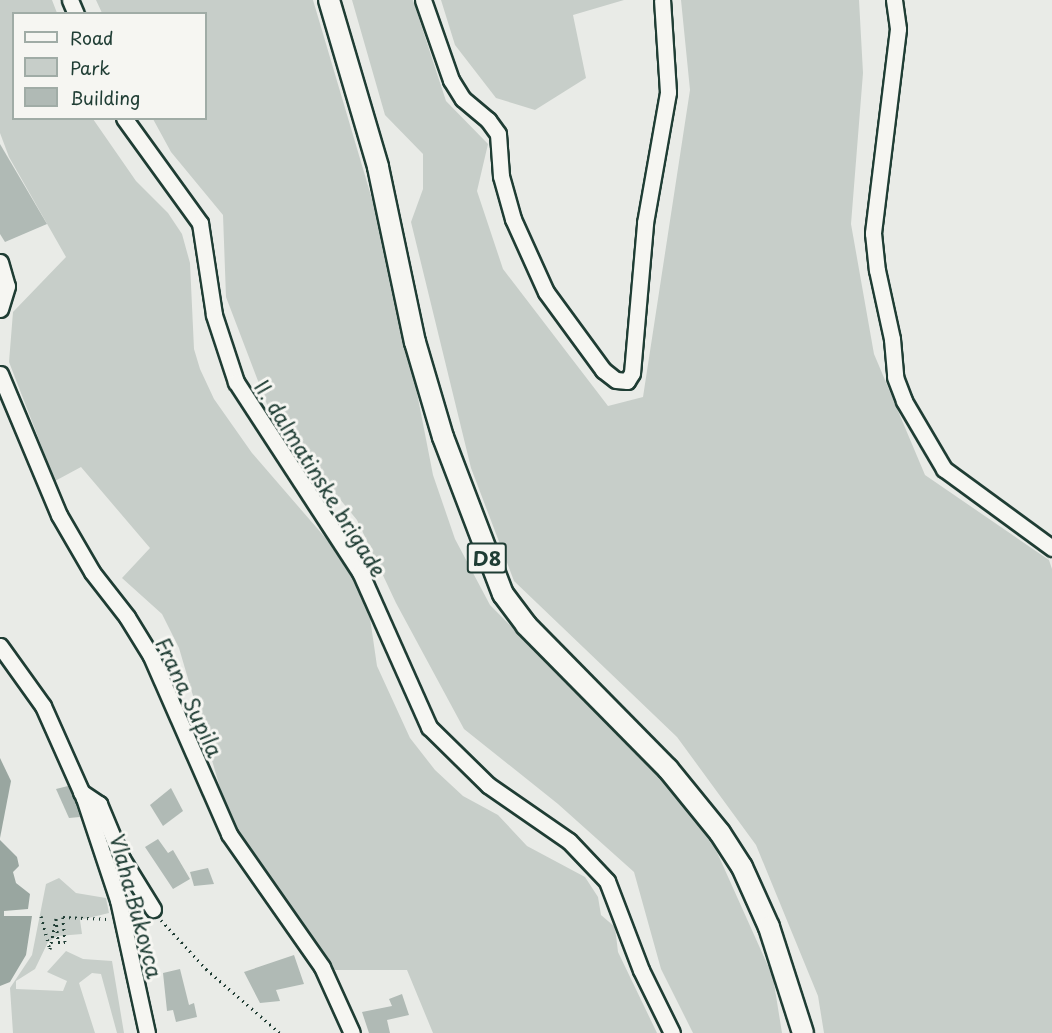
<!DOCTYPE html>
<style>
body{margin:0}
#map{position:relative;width:1052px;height:1033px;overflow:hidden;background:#e9ebe7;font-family:"Playpen Sans",sans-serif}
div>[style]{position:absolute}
.green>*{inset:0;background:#c7cec9}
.water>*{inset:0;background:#99a6a0}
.building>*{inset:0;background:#b0bab5}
.path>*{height:3px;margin-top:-1.5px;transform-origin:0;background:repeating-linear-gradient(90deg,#1f3d34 0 1.5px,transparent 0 6px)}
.roads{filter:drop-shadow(2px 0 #1f3d34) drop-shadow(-2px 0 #1f3d34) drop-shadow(0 2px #1f3d34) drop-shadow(0 -2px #1f3d34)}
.minor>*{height:15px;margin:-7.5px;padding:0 7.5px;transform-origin:7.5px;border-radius:7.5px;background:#f6f6f2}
.major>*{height:20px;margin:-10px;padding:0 10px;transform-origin:10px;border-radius:10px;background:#f6f6f2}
span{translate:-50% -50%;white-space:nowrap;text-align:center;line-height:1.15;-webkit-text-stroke:6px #f6f6f2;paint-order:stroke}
.shield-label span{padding:2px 4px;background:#f6f6f2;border:2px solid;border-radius:4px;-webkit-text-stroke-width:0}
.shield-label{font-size:20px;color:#1f3d34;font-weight:700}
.street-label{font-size:21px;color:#1f3d34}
.legend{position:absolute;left:12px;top:12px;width:195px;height:108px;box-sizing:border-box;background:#f6f6f2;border:2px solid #a0aca6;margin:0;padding:8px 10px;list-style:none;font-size:18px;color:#1f3d34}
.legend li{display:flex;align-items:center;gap:12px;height:30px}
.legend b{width:30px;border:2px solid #a0aca6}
</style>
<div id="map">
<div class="green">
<div style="clip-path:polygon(0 0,52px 0,57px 13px,14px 14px,14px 118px,93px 119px,136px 181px,168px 213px,182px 234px,190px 263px,194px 349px,200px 369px,214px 399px,252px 453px,355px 572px,370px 618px,377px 666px,410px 738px,435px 770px,463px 796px,498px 815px,527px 846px,585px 877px,598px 897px,601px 915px,615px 927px,618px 952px,657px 1033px,433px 1033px,407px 970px,335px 970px,245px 852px,221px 791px,179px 648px,162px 614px,122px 578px,150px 548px,81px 467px,55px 481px,9px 362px,13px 312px,66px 257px,9px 157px,0 133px)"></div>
<div style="clip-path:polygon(96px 0,313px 0,393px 270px,433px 475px,455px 539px,490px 605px,649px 765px,707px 830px,773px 977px,782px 1033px,693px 1033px,661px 969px,634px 872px,558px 804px,464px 729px,396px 603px,357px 520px,271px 415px,226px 297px,223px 215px,171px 152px,153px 119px,206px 118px,206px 14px,102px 13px)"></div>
<div style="clip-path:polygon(352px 0,413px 0,446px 101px,488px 144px,477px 191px,503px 269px,608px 406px,643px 397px,690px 90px,681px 0,859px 0,863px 73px,851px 224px,874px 354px,925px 475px,1049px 560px,1052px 569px,1052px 1033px,824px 1033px,818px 996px,756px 845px,677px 737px,514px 581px,471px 468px,411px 222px,423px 189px,423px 154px,385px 115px)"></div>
<div style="clip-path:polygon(441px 0,624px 0,573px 15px,586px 78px,535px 110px,496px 98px,455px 45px)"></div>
<div style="clip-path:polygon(59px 878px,76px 893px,106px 898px,109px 913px,80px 920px,82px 934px,58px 936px,48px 942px,35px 969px,16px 981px,16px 989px,63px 991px,67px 981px,47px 972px,66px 951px,83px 959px,112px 961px,124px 1033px,117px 1033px,101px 974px,92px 973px,79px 983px,95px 1033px,13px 1033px,10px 988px,32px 955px,46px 884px)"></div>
</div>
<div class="water">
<div style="clip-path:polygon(0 758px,11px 781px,0 838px)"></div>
<div style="clip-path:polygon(0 840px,17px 857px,19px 866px,13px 872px,16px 883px,30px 894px,28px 909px,4px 911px,4px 916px,32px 916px,26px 955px,10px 982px,0 986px)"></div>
</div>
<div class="building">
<div style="clip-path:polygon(0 144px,47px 224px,5px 242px,0 234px)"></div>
<div style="clip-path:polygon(68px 786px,75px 802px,80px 817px,69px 818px,56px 789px)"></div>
<div style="clip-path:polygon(171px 788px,183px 811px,163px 826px,150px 805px)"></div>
<div style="clip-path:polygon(158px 839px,168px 853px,173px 850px,190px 879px,173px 889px,145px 847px)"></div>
<div style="clip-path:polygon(208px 868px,214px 884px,194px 886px,190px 872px)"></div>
<div style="clip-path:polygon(294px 955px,304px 984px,276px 990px,280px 1001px,260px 1003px,244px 972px)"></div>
<div style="clip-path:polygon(180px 969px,189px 1005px,194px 1003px,197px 1017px,176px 1022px,173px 1010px,167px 1011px,163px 973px)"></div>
<div style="clip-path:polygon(402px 994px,409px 1015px,387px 1020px,390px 1033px,369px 1033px,362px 1012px,392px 1006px,389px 999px)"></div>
</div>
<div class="path">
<div style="left:41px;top:916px;width:34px;rotate:75deg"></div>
<div style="left:50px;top:949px;width:31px;rotate:-79deg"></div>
<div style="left:56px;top:919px;width:23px;rotate:85deg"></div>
<div style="left:58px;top:942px;width:7px"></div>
<div style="left:65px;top:942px;width:25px;rotate:-95deg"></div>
<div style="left:63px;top:917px;width:44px;rotate:2.6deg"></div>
<div style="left:161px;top:920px;width:67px;rotate:47.4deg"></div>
<div style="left:206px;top:969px;width:98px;rotate:40.9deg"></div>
</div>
<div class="roads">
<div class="minor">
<div style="left:70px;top:0;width:15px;rotate:67deg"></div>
<div style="left:423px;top:0;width:85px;rotate:70.7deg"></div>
<div style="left:451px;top:80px;width:22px;rotate:58deg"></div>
<div style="left:463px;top:99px;width:33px;rotate:40deg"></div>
<div style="left:488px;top:120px;width:17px;rotate:54deg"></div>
<div style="left:498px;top:134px;width:42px;rotate:85.9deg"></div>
<div style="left:501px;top:176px;width:45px;rotate:74.4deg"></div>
<div style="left:513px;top:219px;width:80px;rotate:65.7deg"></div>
<div style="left:546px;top:292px;width:97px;rotate:53.8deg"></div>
<div style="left:603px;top:370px;width:16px;rotate:38deg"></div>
<div style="left:616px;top:380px;width:11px;rotate:5deg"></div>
<div style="left:627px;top:381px;width:9px;rotate:-58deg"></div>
<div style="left:632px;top:373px;width:151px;rotate:-85deg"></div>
<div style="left:645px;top:223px;width:133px;rotate:-80deg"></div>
<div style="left:668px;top:92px;width:92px;rotate:-93.7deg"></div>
<div style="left:894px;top:0;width:29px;rotate:82deg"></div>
<div style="left:898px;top:29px;width:206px;rotate:97deg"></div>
<div style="left:873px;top:233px;width:37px;rotate:84deg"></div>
<div style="left:877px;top:270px;width:71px;rotate:77.7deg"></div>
<div style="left:892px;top:339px;width:38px;rotate:85deg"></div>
<div style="left:895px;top:377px;width:26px;rotate:69deg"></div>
<div style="left:904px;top:401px;width:79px;rotate:59.5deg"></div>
<div style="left:944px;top:469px;width:134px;rotate:36.2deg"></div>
<div style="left:124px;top:118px;width:130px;rotate:54.1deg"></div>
<div style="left:200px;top:223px;width:93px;rotate:81.3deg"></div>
<div style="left:214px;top:315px;width:71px;rotate:71.8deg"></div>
<div style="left:236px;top:382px;width:227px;rotate:56.9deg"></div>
<div style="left:360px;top:572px;width:170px;rotate:66deg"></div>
<div style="left:429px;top:727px;width:83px;rotate:44.5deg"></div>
<div style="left:488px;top:785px;width:98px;rotate:34.7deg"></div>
<div style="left:569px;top:841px;width:55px;rotate:46.5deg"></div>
<div style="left:607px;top:881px;width:95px;rotate:69.1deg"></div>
<div style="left:641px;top:970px;width:70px;rotate:63.8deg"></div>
<div style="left:0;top:262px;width:25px;rotate:74deg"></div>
<div style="left:7px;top:286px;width:24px;rotate:107deg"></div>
<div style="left:0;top:374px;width:153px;rotate:67.3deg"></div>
<div style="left:59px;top:515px;width:66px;rotate:59.9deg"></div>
<div style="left:92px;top:572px;width:57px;rotate:52.1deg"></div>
<div style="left:127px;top:617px;width:46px;rotate:58.4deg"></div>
<div style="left:151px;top:656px;width:194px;rotate:66.3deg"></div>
<div style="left:229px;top:834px;width:162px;rotate:55deg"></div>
<div style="left:322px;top:967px;width:72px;rotate:65.6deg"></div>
<div style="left:0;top:646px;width:74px;rotate:54.4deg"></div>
<div style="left:43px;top:706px;width:101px;rotate:66deg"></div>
<div style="left:84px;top:798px;width:108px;rotate:71.6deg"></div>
<div style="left:118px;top:900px;width:136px;rotate:77.7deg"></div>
<div style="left:81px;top:792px;width:22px;rotate:34deg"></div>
<div style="left:99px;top:804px;width:60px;rotate:67.3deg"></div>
<div style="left:122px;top:859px;width:59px;rotate:58.2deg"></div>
</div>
<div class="major">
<div style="left:329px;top:0;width:174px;rotate:73.6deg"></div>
<div style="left:378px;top:167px;width:179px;rotate:78.1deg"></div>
<div style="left:415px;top:342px;width:99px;rotate:73.6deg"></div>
<div style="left:443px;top:437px;width:168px;rotate:69.1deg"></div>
<div style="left:503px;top:594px;width:39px;rotate:53deg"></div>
<div style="left:526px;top:625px;width:202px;rotate:45.4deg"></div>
<div style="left:668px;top:769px;width:82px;rotate:50.9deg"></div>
<div style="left:720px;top:833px;width:40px;rotate:57.1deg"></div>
<div style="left:742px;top:867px;width:66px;rotate:65.8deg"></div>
<div style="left:769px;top:927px;width:111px;rotate:72.2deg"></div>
</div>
</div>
<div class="shield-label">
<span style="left:487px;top:558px">D8</span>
</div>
<div class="street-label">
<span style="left:321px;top:478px;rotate:58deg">II. dalmatinske brigade</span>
<span style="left:190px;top:697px;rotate:65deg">Frana Supila</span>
<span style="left:137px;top:906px;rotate:75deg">Vlaha Bukovca</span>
</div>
<ul class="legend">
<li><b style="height:8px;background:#f6f6f2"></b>Road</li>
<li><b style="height:16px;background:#c7cec9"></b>Park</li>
<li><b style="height:16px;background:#b0bab5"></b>Building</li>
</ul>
</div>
